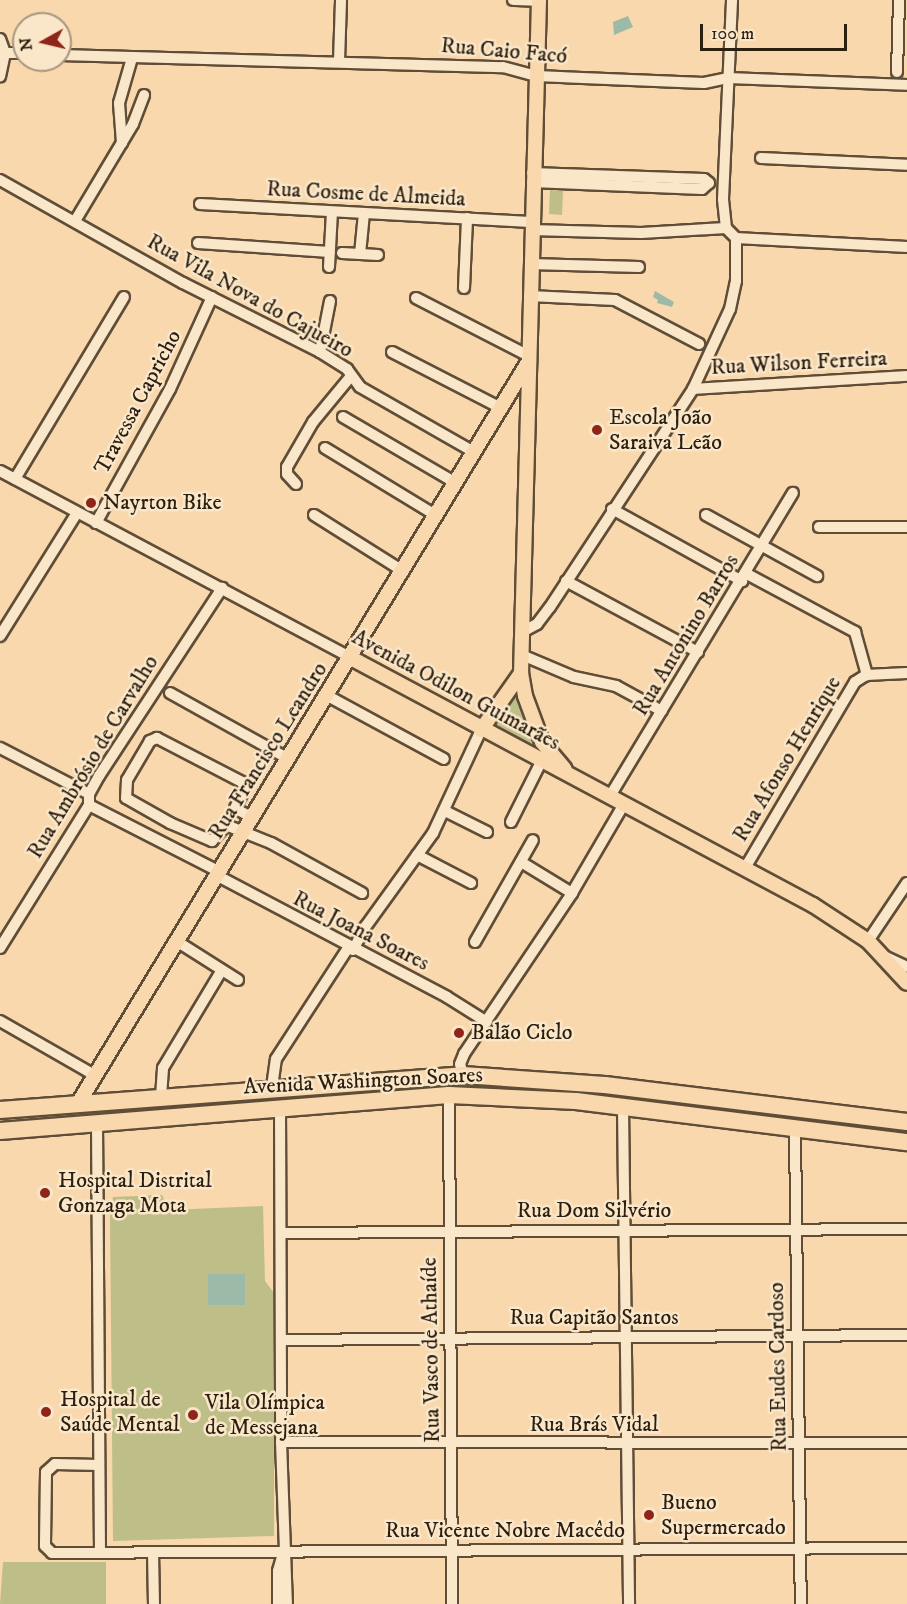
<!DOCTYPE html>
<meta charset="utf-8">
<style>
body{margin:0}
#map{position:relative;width:907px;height:1604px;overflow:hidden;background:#f8d8ac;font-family:"IM FELL DW Pica",serif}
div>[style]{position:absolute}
.green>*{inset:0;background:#bebe89}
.water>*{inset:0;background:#9dbaa9}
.roads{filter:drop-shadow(2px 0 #5f4d37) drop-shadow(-2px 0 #5f4d37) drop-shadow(0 2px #5f4d37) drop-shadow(0 -2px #5f4d37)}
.minor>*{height:10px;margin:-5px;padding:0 5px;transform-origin:5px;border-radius:5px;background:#fae6c9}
.major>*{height:14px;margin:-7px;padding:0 7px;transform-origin:7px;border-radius:7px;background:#f8d8ac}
.highway>*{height:16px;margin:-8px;padding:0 8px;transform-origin:8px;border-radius:8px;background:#f8d8ac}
.dots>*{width:16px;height:16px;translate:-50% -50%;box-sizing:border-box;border:3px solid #fae6c9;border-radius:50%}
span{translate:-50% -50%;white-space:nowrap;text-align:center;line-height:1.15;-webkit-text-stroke:5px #fae6c9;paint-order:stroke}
.street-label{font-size:22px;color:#2c1f10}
.poi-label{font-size:22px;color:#2c1f10}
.left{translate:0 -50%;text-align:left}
.north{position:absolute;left:12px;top:12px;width:60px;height:60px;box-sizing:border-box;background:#fae6c9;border:2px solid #a8967f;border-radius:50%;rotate:262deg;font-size:16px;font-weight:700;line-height:24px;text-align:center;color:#2c1f10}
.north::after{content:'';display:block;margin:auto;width:21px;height:27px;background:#8f2418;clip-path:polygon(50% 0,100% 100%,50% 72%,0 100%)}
.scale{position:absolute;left:700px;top:24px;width:147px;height:27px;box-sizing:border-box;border:3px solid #2c1f10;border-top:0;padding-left:8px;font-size:18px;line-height:21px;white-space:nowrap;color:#2c1f10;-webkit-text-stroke:4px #fae6c9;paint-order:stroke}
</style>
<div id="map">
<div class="green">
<div style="clip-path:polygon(550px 190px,563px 191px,562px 215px,549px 214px)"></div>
<div style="clip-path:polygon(517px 690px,534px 740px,530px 744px,492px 725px)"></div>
<div style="clip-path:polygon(162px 1195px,169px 1210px,263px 1206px,265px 1281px,274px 1293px,274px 1536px,113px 1541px,110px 1217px,113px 1197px)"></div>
<div style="clip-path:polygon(3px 1562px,106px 1562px,106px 1604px,0 1604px)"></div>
</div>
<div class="water">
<div style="clip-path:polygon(628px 16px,633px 27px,614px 35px,613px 22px)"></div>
<div style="clip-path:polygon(655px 291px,674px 302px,672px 307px,657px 303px,658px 300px,653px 297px)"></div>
<div style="clip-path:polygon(208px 1274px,245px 1274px,245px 1305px,208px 1305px)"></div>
</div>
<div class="roads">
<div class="minor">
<div style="left:513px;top:0;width:26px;rotate:2deg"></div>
<div style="left:0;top:39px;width:15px;rotate:70deg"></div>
<div style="left:5px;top:53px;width:24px;rotate:102deg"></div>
<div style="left:5px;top:53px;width:19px"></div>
<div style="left:60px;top:55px;width:443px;rotate:1.6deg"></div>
<div style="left:503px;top:67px;width:35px;rotate:15deg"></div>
<div style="left:537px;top:76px;width:167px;rotate:2.4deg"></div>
<div style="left:704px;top:83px;width:25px;rotate:-12deg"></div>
<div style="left:728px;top:78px;width:179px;rotate:2.2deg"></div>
<div style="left:339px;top:61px;width:61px;rotate:-88.1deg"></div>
<div style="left:897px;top:72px;width:72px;rotate:-88.4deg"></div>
<div style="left:122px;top:143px;width:40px;rotate:-94.3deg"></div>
<div style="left:119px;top:103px;width:47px;rotate:-73.9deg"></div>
<div style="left:761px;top:158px;width:146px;rotate:2.7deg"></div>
<div style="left:0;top:180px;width:210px;rotate:29.4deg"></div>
<div style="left:183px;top:283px;width:153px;rotate:26.7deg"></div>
<div style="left:320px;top:352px;width:32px;rotate:32deg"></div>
<div style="left:347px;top:369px;width:22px;rotate:54deg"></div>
<div style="left:360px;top:387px;width:131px;rotate:29.7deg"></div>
<div style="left:532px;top:182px;width:170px;rotate:2.4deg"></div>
<div style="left:702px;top:189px;width:9px;rotate:-41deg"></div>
<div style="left:709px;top:183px;width:6px;rotate:-141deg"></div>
<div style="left:704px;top:179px;width:172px;rotate:-178deg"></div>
<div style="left:200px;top:204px;width:331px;rotate:3.1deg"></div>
<div style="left:75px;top:221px;width:113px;rotate:-59.1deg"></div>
<div style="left:133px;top:124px;width:31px;rotate:-69deg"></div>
<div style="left:531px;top:230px;width:110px;rotate:1.6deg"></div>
<div style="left:641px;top:233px;width:85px;rotate:-3.4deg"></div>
<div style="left:736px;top:238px;width:171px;rotate:3deg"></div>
<div style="left:198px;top:243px;width:132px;rotate:3.9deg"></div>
<div style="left:342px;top:253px;width:36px;rotate:3deg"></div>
<div style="left:360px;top:254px;width:41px;rotate:-84.4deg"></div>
<div style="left:530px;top:264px;width:109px;rotate:1.6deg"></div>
<div style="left:329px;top:267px;width:55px;rotate:-86.9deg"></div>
<div style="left:464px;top:288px;width:70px;rotate:-87.5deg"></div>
<div style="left:529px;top:296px;width:86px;rotate:2.7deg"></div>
<div style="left:615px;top:300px;width:95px;rotate:27.6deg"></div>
<div style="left:416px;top:298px;width:127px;rotate:27.2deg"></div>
<div style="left:320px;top:352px;width:52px;rotate:-78.9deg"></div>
<div style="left:392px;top:352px;width:123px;rotate:27.2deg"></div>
<div style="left:693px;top:389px;width:214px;rotate:-3.5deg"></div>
<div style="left:343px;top:417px;width:131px;rotate:30.3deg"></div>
<div style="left:325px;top:448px;width:131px;rotate:31.3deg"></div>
<div style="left:0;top:471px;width:398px;rotate:28deg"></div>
<div style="left:15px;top:479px;width:212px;rotate:-59.1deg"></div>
<div style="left:296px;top:484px;width:13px;rotate:-132deg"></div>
<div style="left:287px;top:474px;width:7px;rotate:-90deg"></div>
<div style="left:287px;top:467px;width:52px;rotate:-60deg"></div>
<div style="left:313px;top:422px;width:60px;rotate:-50.4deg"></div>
<div style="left:612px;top:509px;width:149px;rotate:29deg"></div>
<div style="left:314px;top:515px;width:105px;rotate:32.2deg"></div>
<div style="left:706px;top:515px;width:127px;rotate:28.8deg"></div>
<div style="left:96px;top:523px;width:153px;rotate:-61.1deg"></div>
<div style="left:170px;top:389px;width:101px;rotate:-65.5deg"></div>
<div style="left:819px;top:527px;width:88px"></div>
<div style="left:747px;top:574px;width:123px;rotate:28.2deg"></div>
<div style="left:855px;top:632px;width:45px;rotate:74.4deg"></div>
<div style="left:566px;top:581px;width:150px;rotate:28.3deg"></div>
<div style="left:522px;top:632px;width:17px;rotate:-28deg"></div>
<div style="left:537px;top:624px;width:21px;rotate:-53deg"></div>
<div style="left:550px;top:607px;width:261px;rotate:-56.7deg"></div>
<div style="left:693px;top:389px;width:88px;rotate:-65.2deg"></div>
<div style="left:730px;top:309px;width:29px;rotate:-78deg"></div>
<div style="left:736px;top:281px;width:43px;rotate:-90deg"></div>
<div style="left:736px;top:238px;width:14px;rotate:-135deg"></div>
<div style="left:726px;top:228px;width:29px;rotate:-96deg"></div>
<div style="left:723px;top:199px;width:199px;rotate:-87.4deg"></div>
<div style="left:0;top:636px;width:145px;rotate:-58deg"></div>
<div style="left:522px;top:655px;width:56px;rotate:22.9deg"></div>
<div style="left:574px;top:677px;width:43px;rotate:12.1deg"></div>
<div style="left:616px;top:686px;width:52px;rotate:28.5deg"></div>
<div style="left:170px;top:693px;width:134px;rotate:29.1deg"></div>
<div style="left:326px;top:695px;width:134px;rotate:28.5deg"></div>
<div style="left:0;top:748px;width:100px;rotate:27.3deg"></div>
<div style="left:610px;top:796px;width:354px;rotate:-58.9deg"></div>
<div style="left:89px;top:805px;width:145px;rotate:27.1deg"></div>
<div style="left:445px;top:811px;width:47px;rotate:26.6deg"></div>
<div style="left:251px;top:817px;width:18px;rotate:-151deg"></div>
<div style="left:235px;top:808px;width:22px;rotate:-63deg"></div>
<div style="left:245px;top:788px;width:7px;rotate:-117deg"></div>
<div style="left:242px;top:782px;width:96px;rotate:-152.6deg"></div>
<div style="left:157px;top:738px;width:8px;rotate:157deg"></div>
<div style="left:150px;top:741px;width:45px;rotate:120.5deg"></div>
<div style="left:127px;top:780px;width:18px;rotate:93deg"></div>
<div style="left:126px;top:798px;width:51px;rotate:29.6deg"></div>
<div style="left:170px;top:823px;width:46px;rotate:23.2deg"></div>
<div style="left:212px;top:841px;width:21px;rotate:-49deg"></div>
<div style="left:226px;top:825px;width:48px;rotate:21.8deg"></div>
<div style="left:271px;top:843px;width:104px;rotate:28.8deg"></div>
<div style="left:511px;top:822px;width:69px;rotate:-63.4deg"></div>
<div style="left:417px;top:855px;width:61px;rotate:27.4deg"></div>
<div style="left:521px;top:862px;width:60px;rotate:31.3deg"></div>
<div style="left:745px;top:868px;width:216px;rotate:-59.4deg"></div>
<div style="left:855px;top:682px;width:13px;rotate:-32deg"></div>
<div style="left:866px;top:675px;width:41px;rotate:-2.8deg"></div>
<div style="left:216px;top:875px;width:261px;rotate:27.8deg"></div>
<div style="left:447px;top:997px;width:47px;rotate:32deg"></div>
<div style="left:868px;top:941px;width:70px;rotate:-56.1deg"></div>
<div style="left:178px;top:942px;width:71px;rotate:32.3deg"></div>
<div style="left:475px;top:942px;width:117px;rotate:-60.4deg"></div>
<div style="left:0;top:948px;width:168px;rotate:-58.1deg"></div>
<div style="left:89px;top:805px;width:11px;rotate:-90deg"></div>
<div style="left:89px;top:794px;width:21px;rotate:-61deg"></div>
<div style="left:99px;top:776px;width:225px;rotate:-56.8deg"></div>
<div style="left:353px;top:950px;width:27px;rotate:-62deg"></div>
<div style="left:366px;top:926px;width:115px;rotate:-54.2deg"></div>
<div style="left:433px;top:833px;width:114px;rotate:-65deg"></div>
<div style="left:886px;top:957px;width:23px;rotate:25deg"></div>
<div style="left:0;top:1021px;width:111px;rotate:29.8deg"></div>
<div style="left:463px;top:1075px;width:11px;rotate:-105deg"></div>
<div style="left:460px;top:1064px;width:11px;rotate:-68deg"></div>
<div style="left:464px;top:1054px;width:194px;rotate:-56.1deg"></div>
<div style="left:572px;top:893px;width:103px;rotate:-59.7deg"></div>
<div style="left:272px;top:1087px;width:28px;rotate:-82deg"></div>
<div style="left:276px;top:1059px;width:132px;rotate:-57deg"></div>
<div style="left:449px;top:1095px;width:509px;rotate:89.66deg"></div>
<div style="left:161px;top:1097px;width:29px;rotate:-86deg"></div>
<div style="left:163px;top:1068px;width:114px;rotate:-59deg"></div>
<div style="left:280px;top:1107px;width:335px;rotate:89.8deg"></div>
<div style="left:281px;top:1442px;width:162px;rotate:87.9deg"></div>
<div style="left:623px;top:1107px;width:497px;rotate:89.3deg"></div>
<div style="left:97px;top:1123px;width:429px;rotate:89.6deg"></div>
<div style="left:795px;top:1130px;width:474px;rotate:89.3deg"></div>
<div style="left:281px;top:1233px;width:626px;rotate:-0.37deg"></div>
<div style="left:281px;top:1340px;width:626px;rotate:-0.46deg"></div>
<div style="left:281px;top:1442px;width:626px;rotate:0.09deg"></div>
<div style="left:99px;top:1465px;width:44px;rotate:-178.7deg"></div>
<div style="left:55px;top:1464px;width:12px;rotate:138deg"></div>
<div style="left:46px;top:1472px;width:74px;rotate:90.8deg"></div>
<div style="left:45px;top:1546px;width:10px;rotate:45deg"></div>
<div style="left:52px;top:1553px;width:855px;rotate:-0.34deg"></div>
<div style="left:153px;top:1552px;width:52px;rotate:88.9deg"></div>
<div style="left:278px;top:1604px;width:33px;rotate:-90deg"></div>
<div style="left:278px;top:1571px;width:19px;rotate:-74deg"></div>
</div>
<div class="major">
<div style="left:539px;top:0;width:673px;rotate:91.53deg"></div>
<div style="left:521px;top:673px;width:23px;rotate:80deg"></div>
<div style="left:525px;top:696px;width:49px;rotate:69.7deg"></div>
<div style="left:542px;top:742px;width:35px;rotate:50deg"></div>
<div style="left:351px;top:658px;width:524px;rotate:28.13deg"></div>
<div style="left:813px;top:905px;width:66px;rotate:33.2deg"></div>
<div style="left:868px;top:941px;width:57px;rotate:47.1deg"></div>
<div style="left:481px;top:730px;width:70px;rotate:-54.9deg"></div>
<div style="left:79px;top:1102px;width:867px;rotate:-58.73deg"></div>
</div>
<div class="highway">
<div style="left:0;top:1110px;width:464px;rotate:-4.3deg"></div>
<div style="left:463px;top:1075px;width:142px;rotate:4deg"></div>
<div style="left:605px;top:1085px;width:304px;rotate:7deg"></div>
<div style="left:0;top:1131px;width:450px;rotate:-4.6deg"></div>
<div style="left:449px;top:1095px;width:127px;rotate:2.7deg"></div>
<div style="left:576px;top:1101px;width:334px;rotate:7.1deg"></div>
</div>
</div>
<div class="dots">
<div style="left:597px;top:430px;background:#8f2418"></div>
<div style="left:91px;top:503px;background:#8f2418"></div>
<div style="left:459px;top:1033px;background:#8f2418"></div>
<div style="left:45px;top:1193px;background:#8f2418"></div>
<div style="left:46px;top:1412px;background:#8f2418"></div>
<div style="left:193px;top:1415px;background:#8f2418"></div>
<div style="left:649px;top:1515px;background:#8f2418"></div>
</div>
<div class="street-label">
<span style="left:504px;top:51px;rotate:5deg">Rua Caio Facó</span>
<span style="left:366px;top:194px;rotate:3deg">Rua Cosme de Almeida</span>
<span style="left:250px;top:296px;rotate:29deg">Rua Vila Nova do Cajueiro</span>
<span style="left:799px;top:363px;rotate:-3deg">Rua Wilson Ferreira</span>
<span style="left:138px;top:402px;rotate:-62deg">Travessa Capricho</span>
<span style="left:686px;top:635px;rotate:-59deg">Rua Antonino Barros</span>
<span style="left:456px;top:690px;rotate:28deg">Avenida Odilon Guimarães</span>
<span style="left:268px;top:751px;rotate:-58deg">Rua Francisco Leandro</span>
<span style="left:93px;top:757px;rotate:-59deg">Rua Ambrósio de Carvalho</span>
<span style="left:787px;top:759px;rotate:-59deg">Rua Afonso Henrique</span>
<span style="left:361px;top:931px;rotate:27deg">Rua Joana Soares</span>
<span style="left:363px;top:1081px;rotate:-3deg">Avenida Washington Soares</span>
<span style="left:594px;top:1211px">Rua Dom Silvério</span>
<span style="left:594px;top:1318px">Rua Capitão Santos</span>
<span style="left:431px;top:1350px;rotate:-91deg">Rua Vasco de Athaíde</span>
<span style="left:778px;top:1367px;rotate:-91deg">Rua Eudes Cardoso</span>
<span style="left:594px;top:1425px">Rua Brás Vidal</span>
<span style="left:505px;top:1531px">Rua Vicente Nobre Macêdo</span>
</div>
<div class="poi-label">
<span class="left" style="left:609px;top:430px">Escola João<br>Saraiva Leão</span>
<span class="left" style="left:103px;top:503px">Nayrton Bike</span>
<span class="left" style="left:471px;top:1033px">Balão Ciclo</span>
<span class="left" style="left:58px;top:1193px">Hospital Distrital<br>Gonzaga Mota</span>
<span class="left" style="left:60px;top:1412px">Hospital de<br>Saúde Mental</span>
<span class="left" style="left:205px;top:1415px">Vila Olímpica<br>de Messejana</span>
<span class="left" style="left:661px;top:1515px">Bueno<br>Supermercado</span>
</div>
<div class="north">N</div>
<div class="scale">100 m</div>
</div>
